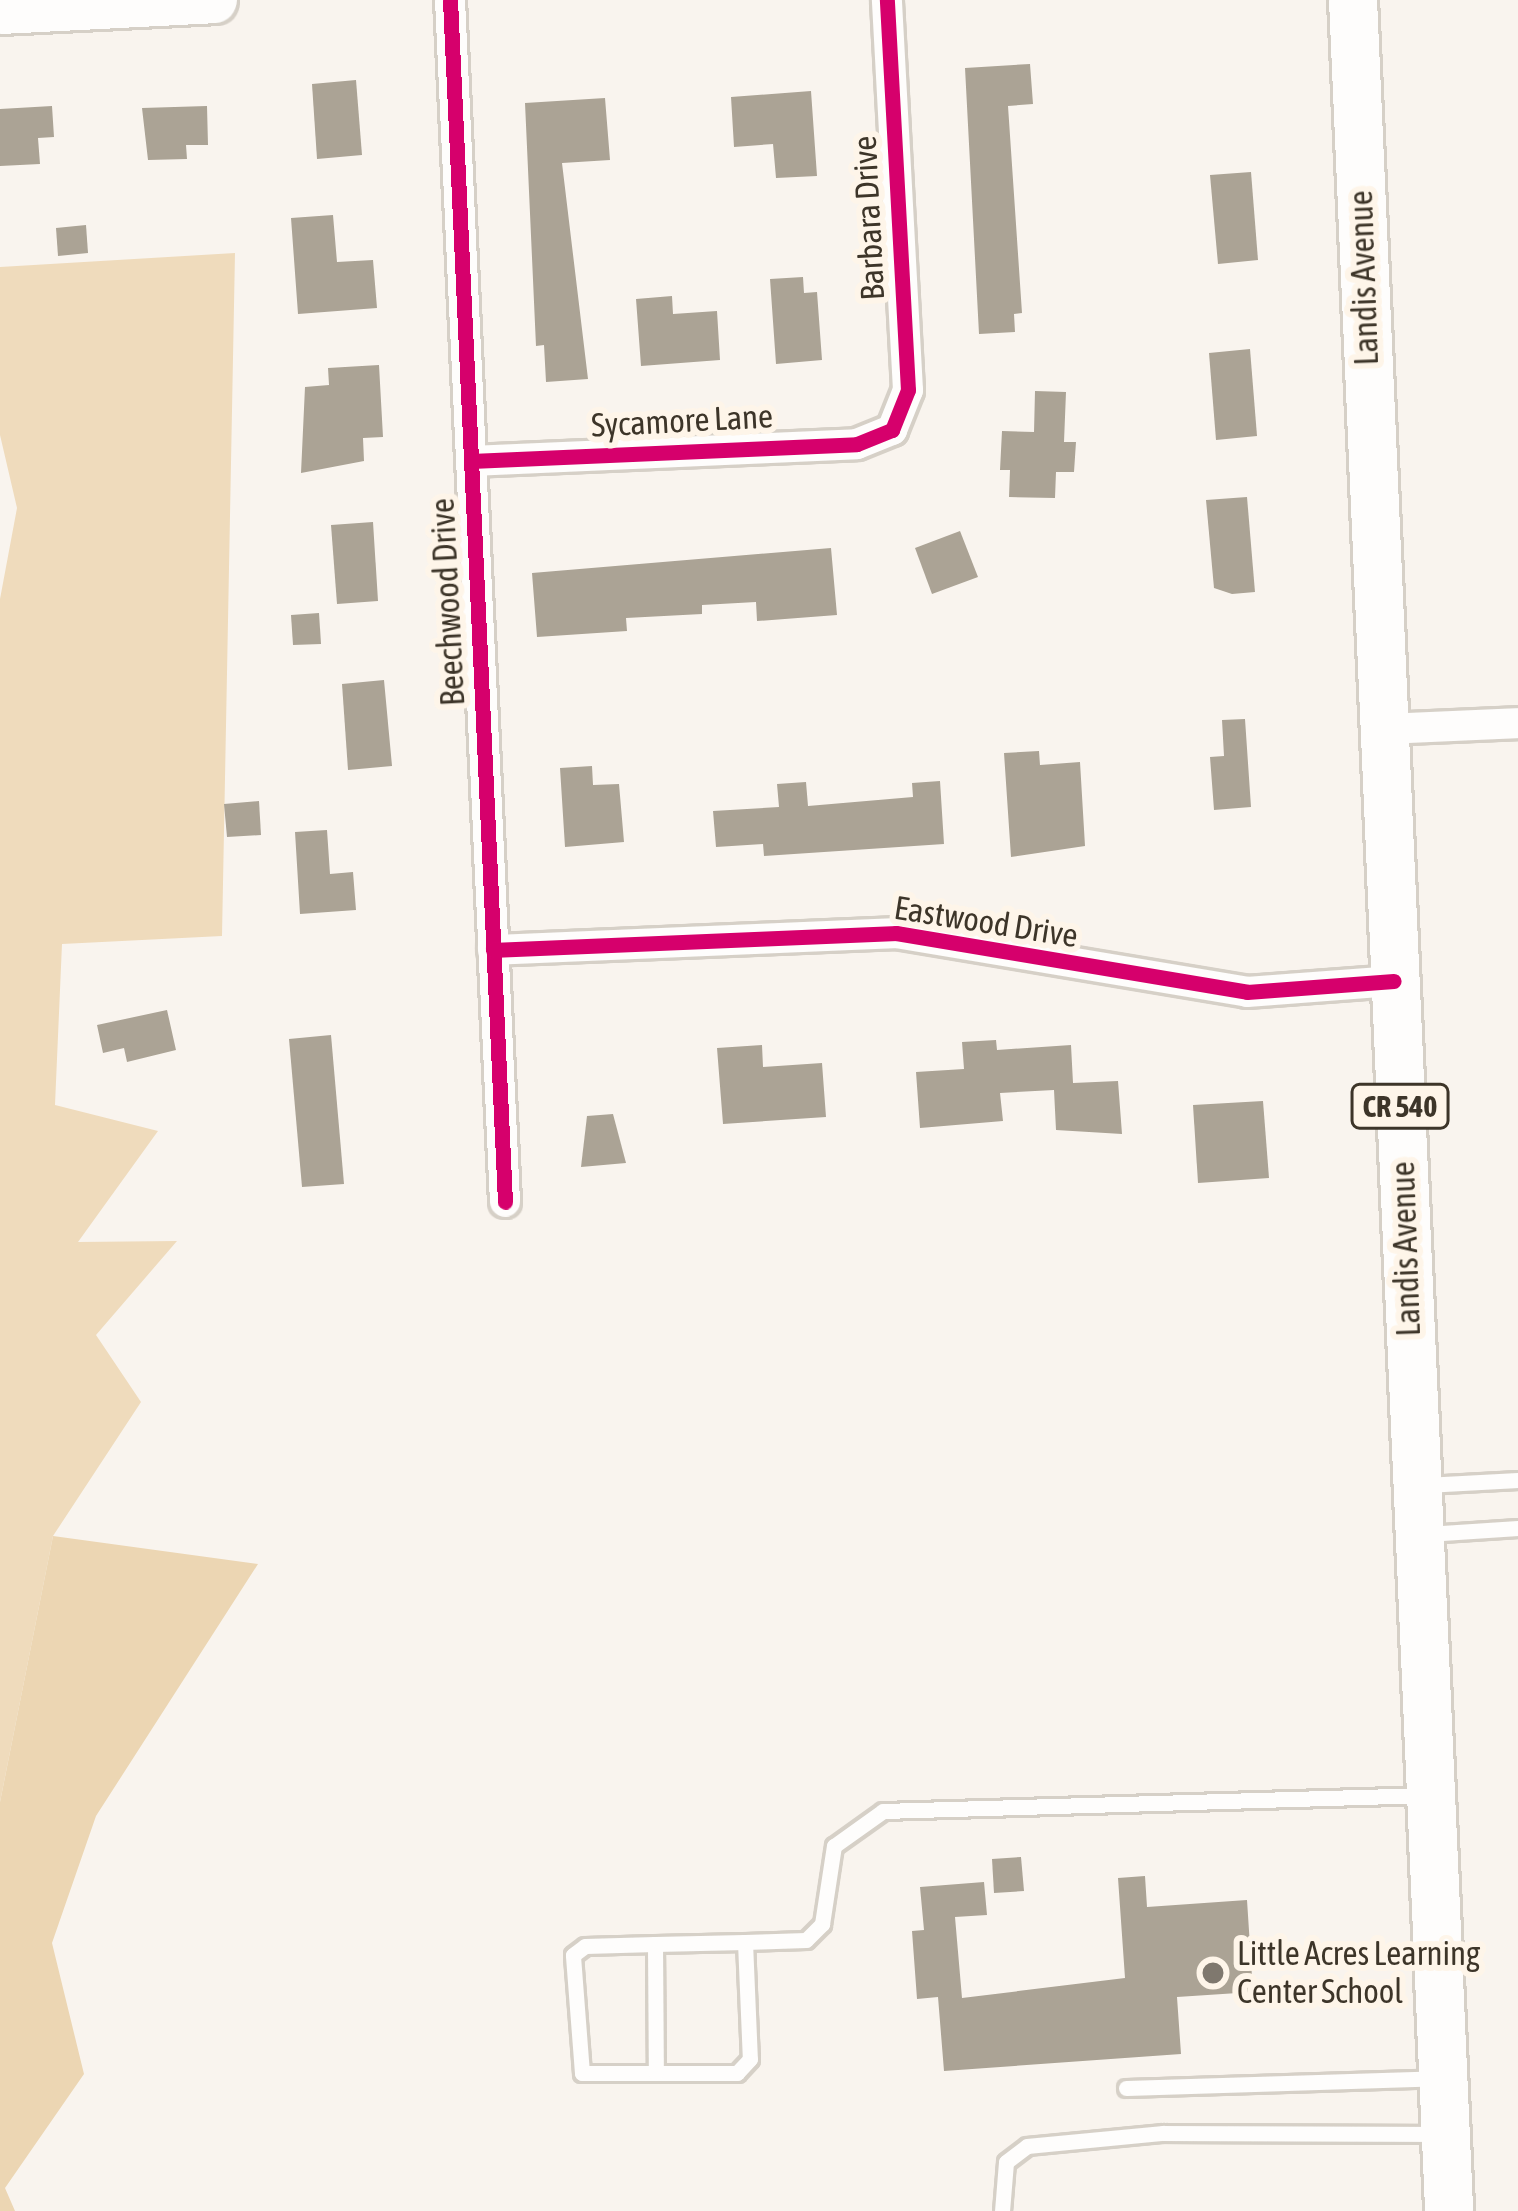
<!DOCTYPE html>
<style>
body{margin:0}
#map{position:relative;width:1518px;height:2211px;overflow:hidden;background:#f9f4ee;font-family:"Asap Condensed",sans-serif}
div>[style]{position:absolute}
.green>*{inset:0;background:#efdbbc}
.forest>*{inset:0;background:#ecd6b3}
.building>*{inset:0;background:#aba395}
.roads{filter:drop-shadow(3px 0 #d6d0c7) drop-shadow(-3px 0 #d6d0c7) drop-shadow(0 3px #d6d0c7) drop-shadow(0 -3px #d6d0c7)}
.lane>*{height:15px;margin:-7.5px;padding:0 7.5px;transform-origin:7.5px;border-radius:7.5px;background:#fefdfc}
.street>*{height:30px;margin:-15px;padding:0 15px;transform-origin:15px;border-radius:15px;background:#fefdfc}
.secondary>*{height:45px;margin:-22.5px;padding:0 22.5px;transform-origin:22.5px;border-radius:22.5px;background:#fefdfc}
.primary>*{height:48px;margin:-24px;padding:0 24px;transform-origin:24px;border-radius:24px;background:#fefdfc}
.cycleway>*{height:15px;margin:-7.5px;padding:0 7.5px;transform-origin:7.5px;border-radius:7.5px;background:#d6006c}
.dots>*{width:33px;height:33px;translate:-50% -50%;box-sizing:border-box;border:6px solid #fef5e9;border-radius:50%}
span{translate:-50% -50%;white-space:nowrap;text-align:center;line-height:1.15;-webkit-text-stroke:12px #fef5e9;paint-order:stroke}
.shield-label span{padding:3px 9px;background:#fef5e9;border:3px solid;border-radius:9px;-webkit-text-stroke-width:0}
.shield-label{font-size:30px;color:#3d3529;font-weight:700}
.street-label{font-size:33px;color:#3d3529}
.poi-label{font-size:33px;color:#3d3529}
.left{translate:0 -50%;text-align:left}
</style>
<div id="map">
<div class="green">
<div style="clip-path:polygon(235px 253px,222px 936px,62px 944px,55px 1105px,158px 1131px,78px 1242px,177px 1241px,96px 1335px,141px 1402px,53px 1536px,0 1802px,0 599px,17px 508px,0 435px,0 267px)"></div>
</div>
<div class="forest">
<div style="clip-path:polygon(53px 1536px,258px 1564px,96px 1816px,52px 1943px,84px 2074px,5px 2188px,15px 2211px,0 2211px,0 1802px)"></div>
</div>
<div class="building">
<div style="clip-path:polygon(1030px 64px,1033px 104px,1008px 106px,1022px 313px,1014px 314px,1015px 332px,979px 334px,965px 68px)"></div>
<div style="clip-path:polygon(356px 80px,362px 155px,317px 159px,312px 84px)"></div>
<div style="clip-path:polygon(811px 91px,817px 176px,776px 178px,773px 144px,734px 147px,731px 97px)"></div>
<div style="clip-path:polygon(605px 98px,610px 160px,562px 163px,588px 379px,546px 382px,544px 345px,536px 346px,525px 103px)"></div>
<div style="clip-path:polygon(52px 106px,54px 137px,38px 138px,40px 164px,0 166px,0 109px)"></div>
<div style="clip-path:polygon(207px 106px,208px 145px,186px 145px,187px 159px,148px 160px,142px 108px)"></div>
<div style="clip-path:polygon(1251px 172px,1258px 260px,1218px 264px,1210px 175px)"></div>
<div style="clip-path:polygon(333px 215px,337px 262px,373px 260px,377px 308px,298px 314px,291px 218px)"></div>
<div style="clip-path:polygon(86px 225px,88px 253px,58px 256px,56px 228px)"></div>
<div style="clip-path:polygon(803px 277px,804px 293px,817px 292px,822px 360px,776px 364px,770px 279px)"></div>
<div style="clip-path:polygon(672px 296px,673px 314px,717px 311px,720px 360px,641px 366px,636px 299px)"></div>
<div style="clip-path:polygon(1250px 349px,1257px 436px,1216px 440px,1209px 353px)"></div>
<div style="clip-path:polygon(379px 365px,383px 437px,363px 438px,364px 461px,301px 473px,305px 387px,329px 385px,328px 368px)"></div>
<div style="clip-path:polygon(1035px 391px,1066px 392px,1064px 442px,1076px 442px,1074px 472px,1056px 472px,1055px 498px,1009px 497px,1010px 470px,1000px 470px,1002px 431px,1034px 432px)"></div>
<div style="clip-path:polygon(1247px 497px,1255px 592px,1232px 594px,1214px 588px,1206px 500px)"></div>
<div style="clip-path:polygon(373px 522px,378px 601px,337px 604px,331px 525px)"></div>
<div style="clip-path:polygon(960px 531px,978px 577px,932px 594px,915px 548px)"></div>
<div style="clip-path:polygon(831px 548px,837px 615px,757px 621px,756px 602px,702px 605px,702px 614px,626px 618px,627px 631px,537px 637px,532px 573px)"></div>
<div style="clip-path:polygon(319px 613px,321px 644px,293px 645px,291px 615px)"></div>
<div style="clip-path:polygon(384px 680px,392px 766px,348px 770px,342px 684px)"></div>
<div style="clip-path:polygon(1245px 719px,1251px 807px,1214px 810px,1210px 757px,1224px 756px,1222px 720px)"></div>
<div style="clip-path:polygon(1039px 751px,1040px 765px,1080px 762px,1085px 846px,1011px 857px,1004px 753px)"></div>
<div style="clip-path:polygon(592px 766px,593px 785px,619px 784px,624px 842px,565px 847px,560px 768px)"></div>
<div style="clip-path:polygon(940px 781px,944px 844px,764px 856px,763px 844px,716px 847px,713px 811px,779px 807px,777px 784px,806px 782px,808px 806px,913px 797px,912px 783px)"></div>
<div style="clip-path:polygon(259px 801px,261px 835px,227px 837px,224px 804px)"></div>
<div style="clip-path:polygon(327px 830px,330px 874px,353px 872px,356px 910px,300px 914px,295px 832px)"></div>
<div style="clip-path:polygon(167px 1010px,176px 1050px,127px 1062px,124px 1048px,103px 1053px,97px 1025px)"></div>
<div style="clip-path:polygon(331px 1035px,344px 1184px,302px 1187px,289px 1039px)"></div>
<div style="clip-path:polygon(996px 1040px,997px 1050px,1071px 1045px,1073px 1083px,1118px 1081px,1122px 1134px,1056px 1130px,1054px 1090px,1000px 1093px,1003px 1121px,920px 1128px,916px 1072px,964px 1069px,962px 1042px)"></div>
<div style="clip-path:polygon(762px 1045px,763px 1067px,822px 1063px,826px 1117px,723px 1124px,717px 1048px)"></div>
<div style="clip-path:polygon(1263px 1101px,1269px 1178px,1198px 1183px,1193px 1105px)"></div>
<div style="clip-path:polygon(613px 1114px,626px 1163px,581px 1167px,587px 1116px)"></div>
<div style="clip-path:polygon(1021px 1857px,1024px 1891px,994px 1893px,992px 1859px)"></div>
<div style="clip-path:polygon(1145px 1876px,1147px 1907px,1247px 1900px,1253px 1992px,1177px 1997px,1181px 2054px,944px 2071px,938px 1997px,917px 1999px,912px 1931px,924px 1930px,920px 1887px,984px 1882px,987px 1915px,955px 1917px,962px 1998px,1125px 1978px,1118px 1878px)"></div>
</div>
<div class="roads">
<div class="lane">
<div style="left:1425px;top:1485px;width:93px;rotate:-3.1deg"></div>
<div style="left:1427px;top:1534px;width:91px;rotate:-3.8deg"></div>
<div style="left:745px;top:1942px;width:117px;rotate:87.6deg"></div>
<div style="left:750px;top:2059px;width:19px;rotate:133deg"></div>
<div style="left:737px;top:2073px;width:155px;rotate:180deg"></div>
<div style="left:582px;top:2073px;width:118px;rotate:-94.4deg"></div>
<div style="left:573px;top:1955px;width:15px;rotate:-37deg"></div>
<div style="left:585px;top:1946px;width:70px;rotate:-1.6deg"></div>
<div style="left:655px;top:1944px;width:90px;rotate:-1.3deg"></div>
<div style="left:745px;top:1942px;width:61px;rotate:-1.9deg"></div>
<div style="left:806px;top:1940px;width:23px;rotate:-45deg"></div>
<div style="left:822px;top:1924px;width:79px;rotate:-81.3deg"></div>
<div style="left:834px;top:1846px;width:60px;rotate:-35.5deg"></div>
<div style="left:883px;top:1811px;width:544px;rotate:-1.68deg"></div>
<div style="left:655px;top:1944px;width:129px;rotate:89.6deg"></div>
<div style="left:1126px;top:2088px;width:313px;rotate:-1.8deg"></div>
<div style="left:1002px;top:2211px;width:49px;rotate:-85.3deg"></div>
<div style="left:1006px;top:2162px;width:26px;rotate:-37deg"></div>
<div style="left:1027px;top:2146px;width:137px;rotate:-5.5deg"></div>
<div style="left:1163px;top:2133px;width:279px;rotate:0.2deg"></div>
</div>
<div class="street">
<div style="left:450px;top:0;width:1203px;rotate:87.38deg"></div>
<div style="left:471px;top:461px;width:386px;rotate:-2.5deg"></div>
<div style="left:857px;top:444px;width:38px;rotate:-22deg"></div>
<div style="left:892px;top:430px;width:43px;rotate:-68.2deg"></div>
<div style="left:908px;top:390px;width:391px;rotate:-93.1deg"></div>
<div style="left:1383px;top:729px;width:135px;rotate:-2.5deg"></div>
<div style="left:493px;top:950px;width:403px;rotate:-2.4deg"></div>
<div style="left:896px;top:933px;width:356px;rotate:9.5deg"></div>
<div style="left:1247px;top:992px;width:147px;rotate:-4.3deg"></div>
</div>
<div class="secondary">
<div style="left:0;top:11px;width:214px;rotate:-2.9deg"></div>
</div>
<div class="primary">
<div style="left:1353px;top:0;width:2213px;rotate:87.51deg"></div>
</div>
</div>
<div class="cycleway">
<div style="left:450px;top:0;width:1203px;rotate:87.38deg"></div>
<div style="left:471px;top:461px;width:386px;rotate:-2.5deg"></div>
<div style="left:857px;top:444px;width:38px;rotate:-22deg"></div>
<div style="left:892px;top:430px;width:43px;rotate:-68.2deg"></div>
<div style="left:908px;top:390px;width:391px;rotate:-93.1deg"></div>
<div style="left:493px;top:950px;width:403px;rotate:-2.4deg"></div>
<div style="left:896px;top:933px;width:356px;rotate:9.5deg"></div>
<div style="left:1247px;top:992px;width:147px;rotate:-4.3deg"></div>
</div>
<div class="dots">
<div style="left:1213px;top:1973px;background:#7f786e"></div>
</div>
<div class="shield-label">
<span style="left:1400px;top:1106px">CR 540</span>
</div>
<div class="street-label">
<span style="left:869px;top:218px;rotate:-93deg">Barbara Drive</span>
<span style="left:1364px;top:278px;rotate:-92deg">Landis Avenue</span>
<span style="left:682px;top:421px;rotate:-3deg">Sycamore Lane</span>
<span style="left:448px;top:602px;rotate:-93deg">Beechwood Drive</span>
<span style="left:986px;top:922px;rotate:9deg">Eastwood Drive</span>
<span style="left:1406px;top:1249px;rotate:-92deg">Landis Avenue</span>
</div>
<div class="poi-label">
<span class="left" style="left:1237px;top:1973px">Little Acres Learning<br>Center School</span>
</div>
</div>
